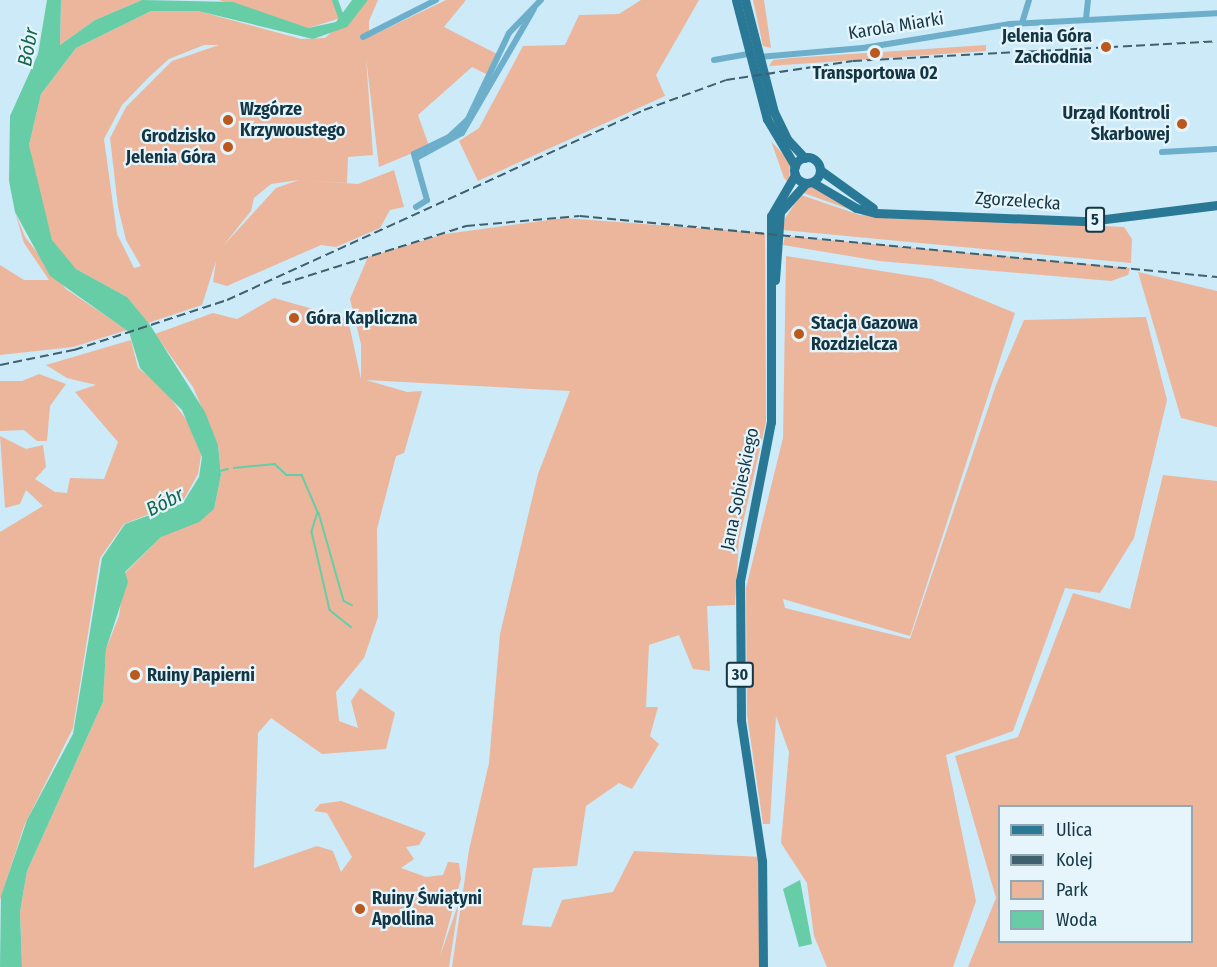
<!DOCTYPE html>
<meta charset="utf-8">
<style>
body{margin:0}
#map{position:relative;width:1217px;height:967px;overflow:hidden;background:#cceaf8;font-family:"Fira Sans Condensed",sans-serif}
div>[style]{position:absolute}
.green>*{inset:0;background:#ebb69c}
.water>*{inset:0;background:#66cda7}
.stream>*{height:1.5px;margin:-0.75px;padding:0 0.75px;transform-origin:0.75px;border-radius:0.75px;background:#66cda7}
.canal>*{height:6px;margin:-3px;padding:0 3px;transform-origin:3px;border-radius:3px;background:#66cda7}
.street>*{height:6px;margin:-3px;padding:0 3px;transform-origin:3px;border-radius:3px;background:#6dafca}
.primary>*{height:9px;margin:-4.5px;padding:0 4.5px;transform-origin:4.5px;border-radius:4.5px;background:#297996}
.primary>.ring{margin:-4.5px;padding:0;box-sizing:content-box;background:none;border:9px solid #297996;border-radius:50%}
.rail>*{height:1.5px;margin-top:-0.75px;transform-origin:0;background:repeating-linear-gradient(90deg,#3f606e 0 9px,transparent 0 13.5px)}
.dots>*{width:16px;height:16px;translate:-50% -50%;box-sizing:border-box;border:3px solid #e6f5fc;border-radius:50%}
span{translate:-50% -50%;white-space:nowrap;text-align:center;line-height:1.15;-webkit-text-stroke:4.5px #e6f5fc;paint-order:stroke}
.shield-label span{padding:2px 4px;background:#e6f5fc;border:2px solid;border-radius:4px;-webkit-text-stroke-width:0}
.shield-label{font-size:16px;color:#143644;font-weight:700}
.street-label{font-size:18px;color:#143644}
.poi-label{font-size:18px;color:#143644;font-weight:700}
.right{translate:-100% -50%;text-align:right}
.left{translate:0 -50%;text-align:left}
.water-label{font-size:20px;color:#15664c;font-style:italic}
.legend{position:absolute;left:998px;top:805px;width:195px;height:138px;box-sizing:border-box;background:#e6f5fc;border:2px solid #92a9b2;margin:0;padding:8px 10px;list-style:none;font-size:18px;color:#143644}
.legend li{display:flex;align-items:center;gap:12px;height:30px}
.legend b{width:30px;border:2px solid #92a9b2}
</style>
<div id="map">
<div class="green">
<div style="clip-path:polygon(61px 0,142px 0,95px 20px,60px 45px)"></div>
<div style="clip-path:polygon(219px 0,335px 0,341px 18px,308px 28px,292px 26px)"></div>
<div style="clip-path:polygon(evenodd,368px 0,378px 0,369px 21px,369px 37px,446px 0,466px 0,444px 27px,497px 54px,488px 75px,472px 67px,418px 115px,429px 146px,379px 167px,366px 58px,373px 155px,348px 157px,347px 183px,300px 180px,358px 184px,394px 170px,404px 207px,390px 210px,380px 228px,336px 247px,321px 245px,227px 286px,213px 282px,216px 261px,202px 305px,148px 323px,127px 297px,76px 269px,57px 251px,42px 217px,29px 145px,41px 94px,76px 48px,151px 11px,198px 11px,301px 39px,325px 38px,368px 0,204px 45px,219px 45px,172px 61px,126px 107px,110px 138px,118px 207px,126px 240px,141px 266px,134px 268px,117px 234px,104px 139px,122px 105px,150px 76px,169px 59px,204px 45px,368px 0,299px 180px,276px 188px,223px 246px,251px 211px,254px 198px,271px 184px,299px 180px)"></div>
<div style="clip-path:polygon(641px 0,699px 0,656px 75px,665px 96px,478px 181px,459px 141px,479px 128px,523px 46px,565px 45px,579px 15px,619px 14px)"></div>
<div style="clip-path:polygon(753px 0,764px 0,771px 48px,763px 46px)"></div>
<div style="clip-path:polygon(986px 45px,986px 51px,769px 66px,773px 60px,791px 58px)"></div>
<div style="clip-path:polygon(771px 141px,790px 162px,789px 183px,784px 178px)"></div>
<div style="clip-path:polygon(816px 186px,854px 211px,798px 191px)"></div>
<div style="clip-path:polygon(801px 195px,860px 215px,1124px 227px,1132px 239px,1131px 263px,783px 230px,785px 218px)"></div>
<div style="clip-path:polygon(15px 212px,25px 237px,66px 289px,127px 330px,73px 347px,0 355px,0 265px,24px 280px,49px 280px,24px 243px)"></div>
<div style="clip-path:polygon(564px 218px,765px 233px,766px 422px,739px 540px,735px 605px,707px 606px,710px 671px,693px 669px,679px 635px,649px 645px,646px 707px,658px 707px,650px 736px,659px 744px,632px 789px,619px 783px,586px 806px,577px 866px,533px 868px,522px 925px,551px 927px,562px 900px,613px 892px,634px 851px,762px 857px,763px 967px,452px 967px,469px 850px,489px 763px,500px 634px,538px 474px,570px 391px,366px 380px,407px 392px,422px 391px,404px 453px,396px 456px,377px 529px,378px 617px,364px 658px,336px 692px,339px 721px,358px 728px,351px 701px,360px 688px,395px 713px,386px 749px,322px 754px,271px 718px,258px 733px,254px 868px,317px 846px,333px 851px,341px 872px,352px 857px,327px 813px,314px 811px,320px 804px,341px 801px,426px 833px,419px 845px,406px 847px,414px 859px,401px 868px,426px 877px,443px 875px,448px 862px,459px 863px,461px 879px,440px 956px,459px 902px,449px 967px,22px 967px,20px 912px,27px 871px,103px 702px,106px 649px,119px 616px,125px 573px,161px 537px,214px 509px,221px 475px,218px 445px,193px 387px,155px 334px,213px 313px,237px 319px,274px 298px,348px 319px,361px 379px,361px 344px,350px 299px,368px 257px,445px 234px)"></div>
<div style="clip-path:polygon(785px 236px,1130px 268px,1128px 275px,1111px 281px,879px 261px,783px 245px)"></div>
<div style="clip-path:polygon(786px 256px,932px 279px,1015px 313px,910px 636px,783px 599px,785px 608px,910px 639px,996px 385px,1024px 320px,1146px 317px,1167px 400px,1134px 538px,1100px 593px,1065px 588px,1013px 731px,946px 755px,976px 901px,953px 967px,827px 967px,814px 936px,807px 883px,781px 843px,789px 752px,776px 716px,770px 824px,763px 824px,747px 715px,746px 588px,783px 438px)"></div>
<div style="clip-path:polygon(1138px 272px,1217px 291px,1217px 427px,1181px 418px)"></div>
<div style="clip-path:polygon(131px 340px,138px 368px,162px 386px,195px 432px,201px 456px,198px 474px,183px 501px,124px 524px,100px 558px,73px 728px,24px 826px,0 900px,0 532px,43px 506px,26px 490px,20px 504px,5px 508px,0 436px,26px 449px,43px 445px,46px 467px,35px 479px,55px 492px,67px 493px,70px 478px,104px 479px,118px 442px,75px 392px,96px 385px,67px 378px,46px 365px)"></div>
<div style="clip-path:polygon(39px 374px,66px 384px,50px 406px,47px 441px,37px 441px,24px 430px,0 431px,0 381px,22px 381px)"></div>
<div style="clip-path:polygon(evenodd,1163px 475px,1217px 481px,1217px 967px,968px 967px,996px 898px,955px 756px,1018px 737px,1073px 593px,1130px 609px,1163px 475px,1000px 806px,1192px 806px,1192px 942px,1000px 942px,1000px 806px)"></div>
</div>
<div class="water">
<div style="clip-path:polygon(47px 0,61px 0,60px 45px,95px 20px,142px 0,233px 2px,308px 28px,336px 22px,352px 0,368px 0,347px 27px,313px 39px,198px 11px,151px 11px,76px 48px,41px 94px,29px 145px,52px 240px,76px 269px,127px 297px,150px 325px,205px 412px,218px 445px,221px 475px,214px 509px,199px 522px,161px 537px,125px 572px,128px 582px,106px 649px,103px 702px,27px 871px,20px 912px,22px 967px,0 967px,1px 896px,27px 820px,73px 734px,102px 558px,125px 524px,183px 503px,199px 477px,202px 457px,182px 410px,140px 368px,129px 332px,50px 276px,15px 212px,9px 181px,10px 116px,38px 54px)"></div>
<div style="clip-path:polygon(800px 880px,812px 944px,799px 947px,783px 889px)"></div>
</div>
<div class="stream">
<div style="left:234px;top:468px;width:41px;rotate:-5.6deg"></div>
<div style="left:275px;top:464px;width:16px;rotate:43deg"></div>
<div style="left:287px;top:475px;width:15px"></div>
<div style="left:302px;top:475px;width:40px;rotate:66.6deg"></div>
<div style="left:318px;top:512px;width:21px;rotate:107deg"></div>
<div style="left:312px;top:532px;width:80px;rotate:77deg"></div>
<div style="left:330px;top:610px;width:27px;rotate:39deg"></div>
<div style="left:220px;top:471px;width:8px;rotate:-14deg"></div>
<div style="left:319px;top:513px;width:91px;rotate:74.1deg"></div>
<div style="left:344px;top:601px;width:9px;rotate:27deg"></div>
</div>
<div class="canal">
<div style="left:335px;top:0;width:23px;rotate:70deg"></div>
</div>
<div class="street">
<div style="left:1086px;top:19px;width:19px;rotate:-84deg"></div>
<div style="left:1022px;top:23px;width:24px;rotate:-73deg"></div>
<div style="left:363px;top:37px;width:82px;rotate:-26.9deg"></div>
<div style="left:758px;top:57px;width:105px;rotate:-4.9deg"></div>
<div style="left:863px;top:48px;width:149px;rotate:-9.3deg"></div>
<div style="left:1010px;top:24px;width:207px;rotate:-3deg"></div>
<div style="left:714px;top:60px;width:36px;rotate:-10deg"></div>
<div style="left:1162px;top:152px;width:55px;rotate:-3.1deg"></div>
<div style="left:416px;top:158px;width:52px;rotate:-28.5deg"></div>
<div style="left:462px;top:133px;width:143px;rotate:-59.9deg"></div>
<div style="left:416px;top:207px;width:13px;rotate:-32deg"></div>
<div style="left:427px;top:200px;width:48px;rotate:-105.8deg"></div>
<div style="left:414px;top:154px;width:39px;rotate:-26deg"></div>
<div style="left:449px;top:137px;width:26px;rotate:-43deg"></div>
<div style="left:468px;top:119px;width:95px;rotate:-64.5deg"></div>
<div style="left:509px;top:33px;width:46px;rotate:-45.9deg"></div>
</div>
<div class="primary">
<div style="left:736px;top:0;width:123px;rotate:75.4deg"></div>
<div style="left:767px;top:119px;width:55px;rotate:59.2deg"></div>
<div style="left:745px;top:0;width:116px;rotate:75.5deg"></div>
<div style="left:774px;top:112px;width:30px;rotate:64deg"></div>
<div style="left:787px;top:139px;width:26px;rotate:47deg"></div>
<div class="ring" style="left:794px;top:157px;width:17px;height:17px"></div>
<div style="left:820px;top:170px;width:65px;rotate:35.6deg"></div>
<div style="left:812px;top:182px;width:51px;rotate:30.6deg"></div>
<div style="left:856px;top:208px;width:21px;rotate:14deg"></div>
<div style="left:876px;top:213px;width:213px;rotate:2.2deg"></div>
<div style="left:1089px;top:221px;width:129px;rotate:-7.1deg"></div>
<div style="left:775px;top:280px;width:68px;rotate:-85.8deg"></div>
<div style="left:780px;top:212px;width:39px;rotate:-48deg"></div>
<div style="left:763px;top:967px;width:106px;rotate:-90.5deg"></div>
<div style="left:762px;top:861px;width:143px;rotate:-98.5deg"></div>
<div style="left:741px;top:720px;width:139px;rotate:-90.4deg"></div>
<div style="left:740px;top:581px;width:162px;rotate:-79deg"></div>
<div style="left:771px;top:422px;width:206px;rotate:-90deg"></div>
<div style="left:771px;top:216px;width:48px;rotate:-59.7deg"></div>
</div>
<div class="rail">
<div style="left:282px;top:284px;width:193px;rotate:-17.5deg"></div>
<div style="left:466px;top:226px;width:114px;rotate:-5deg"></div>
<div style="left:580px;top:216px;width:640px;rotate:5.47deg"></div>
<div style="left:0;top:365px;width:76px;rotate:-11.5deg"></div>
<div style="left:74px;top:350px;width:161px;rotate:-18.1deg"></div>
<div style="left:227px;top:300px;width:458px;rotate:-24.5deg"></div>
<div style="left:644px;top:110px;width:87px;rotate:-20.1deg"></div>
<div style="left:726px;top:80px;width:128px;rotate:-8.5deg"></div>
<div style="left:853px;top:61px;width:365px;rotate:-3.1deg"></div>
</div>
<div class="dots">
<div style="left:1106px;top:47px;background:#ba581d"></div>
<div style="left:875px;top:53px;background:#ba581d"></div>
<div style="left:228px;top:120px;background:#ba581d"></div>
<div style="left:1182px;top:124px;background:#ba581d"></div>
<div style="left:228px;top:147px;background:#ba581d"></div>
<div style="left:294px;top:318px;background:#ba581d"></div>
<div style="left:799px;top:334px;background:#ba581d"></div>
<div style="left:135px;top:675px;background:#ba581d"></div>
<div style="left:360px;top:909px;background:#ba581d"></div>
</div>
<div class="shield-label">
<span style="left:1095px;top:220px">5</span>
<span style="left:740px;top:675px">30</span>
</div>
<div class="street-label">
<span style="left:896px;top:26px;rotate:-9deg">Karola Miarki</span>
<span style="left:1018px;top:201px;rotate:4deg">Zgorzelecka</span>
<span style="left:740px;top:489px;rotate:-78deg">Jana Sobieskiego</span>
</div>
<div class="poi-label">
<span class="right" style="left:1092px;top:47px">Jelenia Góra<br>Zachodnia</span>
<span style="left:875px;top:73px">Transportowa 02</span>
<span class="left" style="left:240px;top:120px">Wzgórze<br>Krzywoustego</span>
<span class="right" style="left:1170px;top:124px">Urząd Kontroli<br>Skarbowej</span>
<span class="right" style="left:216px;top:147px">Grodzisko<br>Jelenia Góra</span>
<span class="left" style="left:306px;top:318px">Góra Kapliczna</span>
<span class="left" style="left:811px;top:334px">Stacja Gazowa<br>Rozdzielcza</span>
<span class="left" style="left:147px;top:675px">Ruiny Papierni</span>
<span class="left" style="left:372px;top:909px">Ruiny Świątyni<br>Apollina</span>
</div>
<div class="water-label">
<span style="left:28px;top:47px;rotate:-79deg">Bóbr</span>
<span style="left:165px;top:502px;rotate:-27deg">Bóbr</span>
</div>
<ul class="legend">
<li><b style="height:8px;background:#297996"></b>Ulica</li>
<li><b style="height:8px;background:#3f606e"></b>Kolej</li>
<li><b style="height:16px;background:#ebb69c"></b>Park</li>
<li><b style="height:16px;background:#66cda7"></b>Woda</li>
</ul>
</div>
